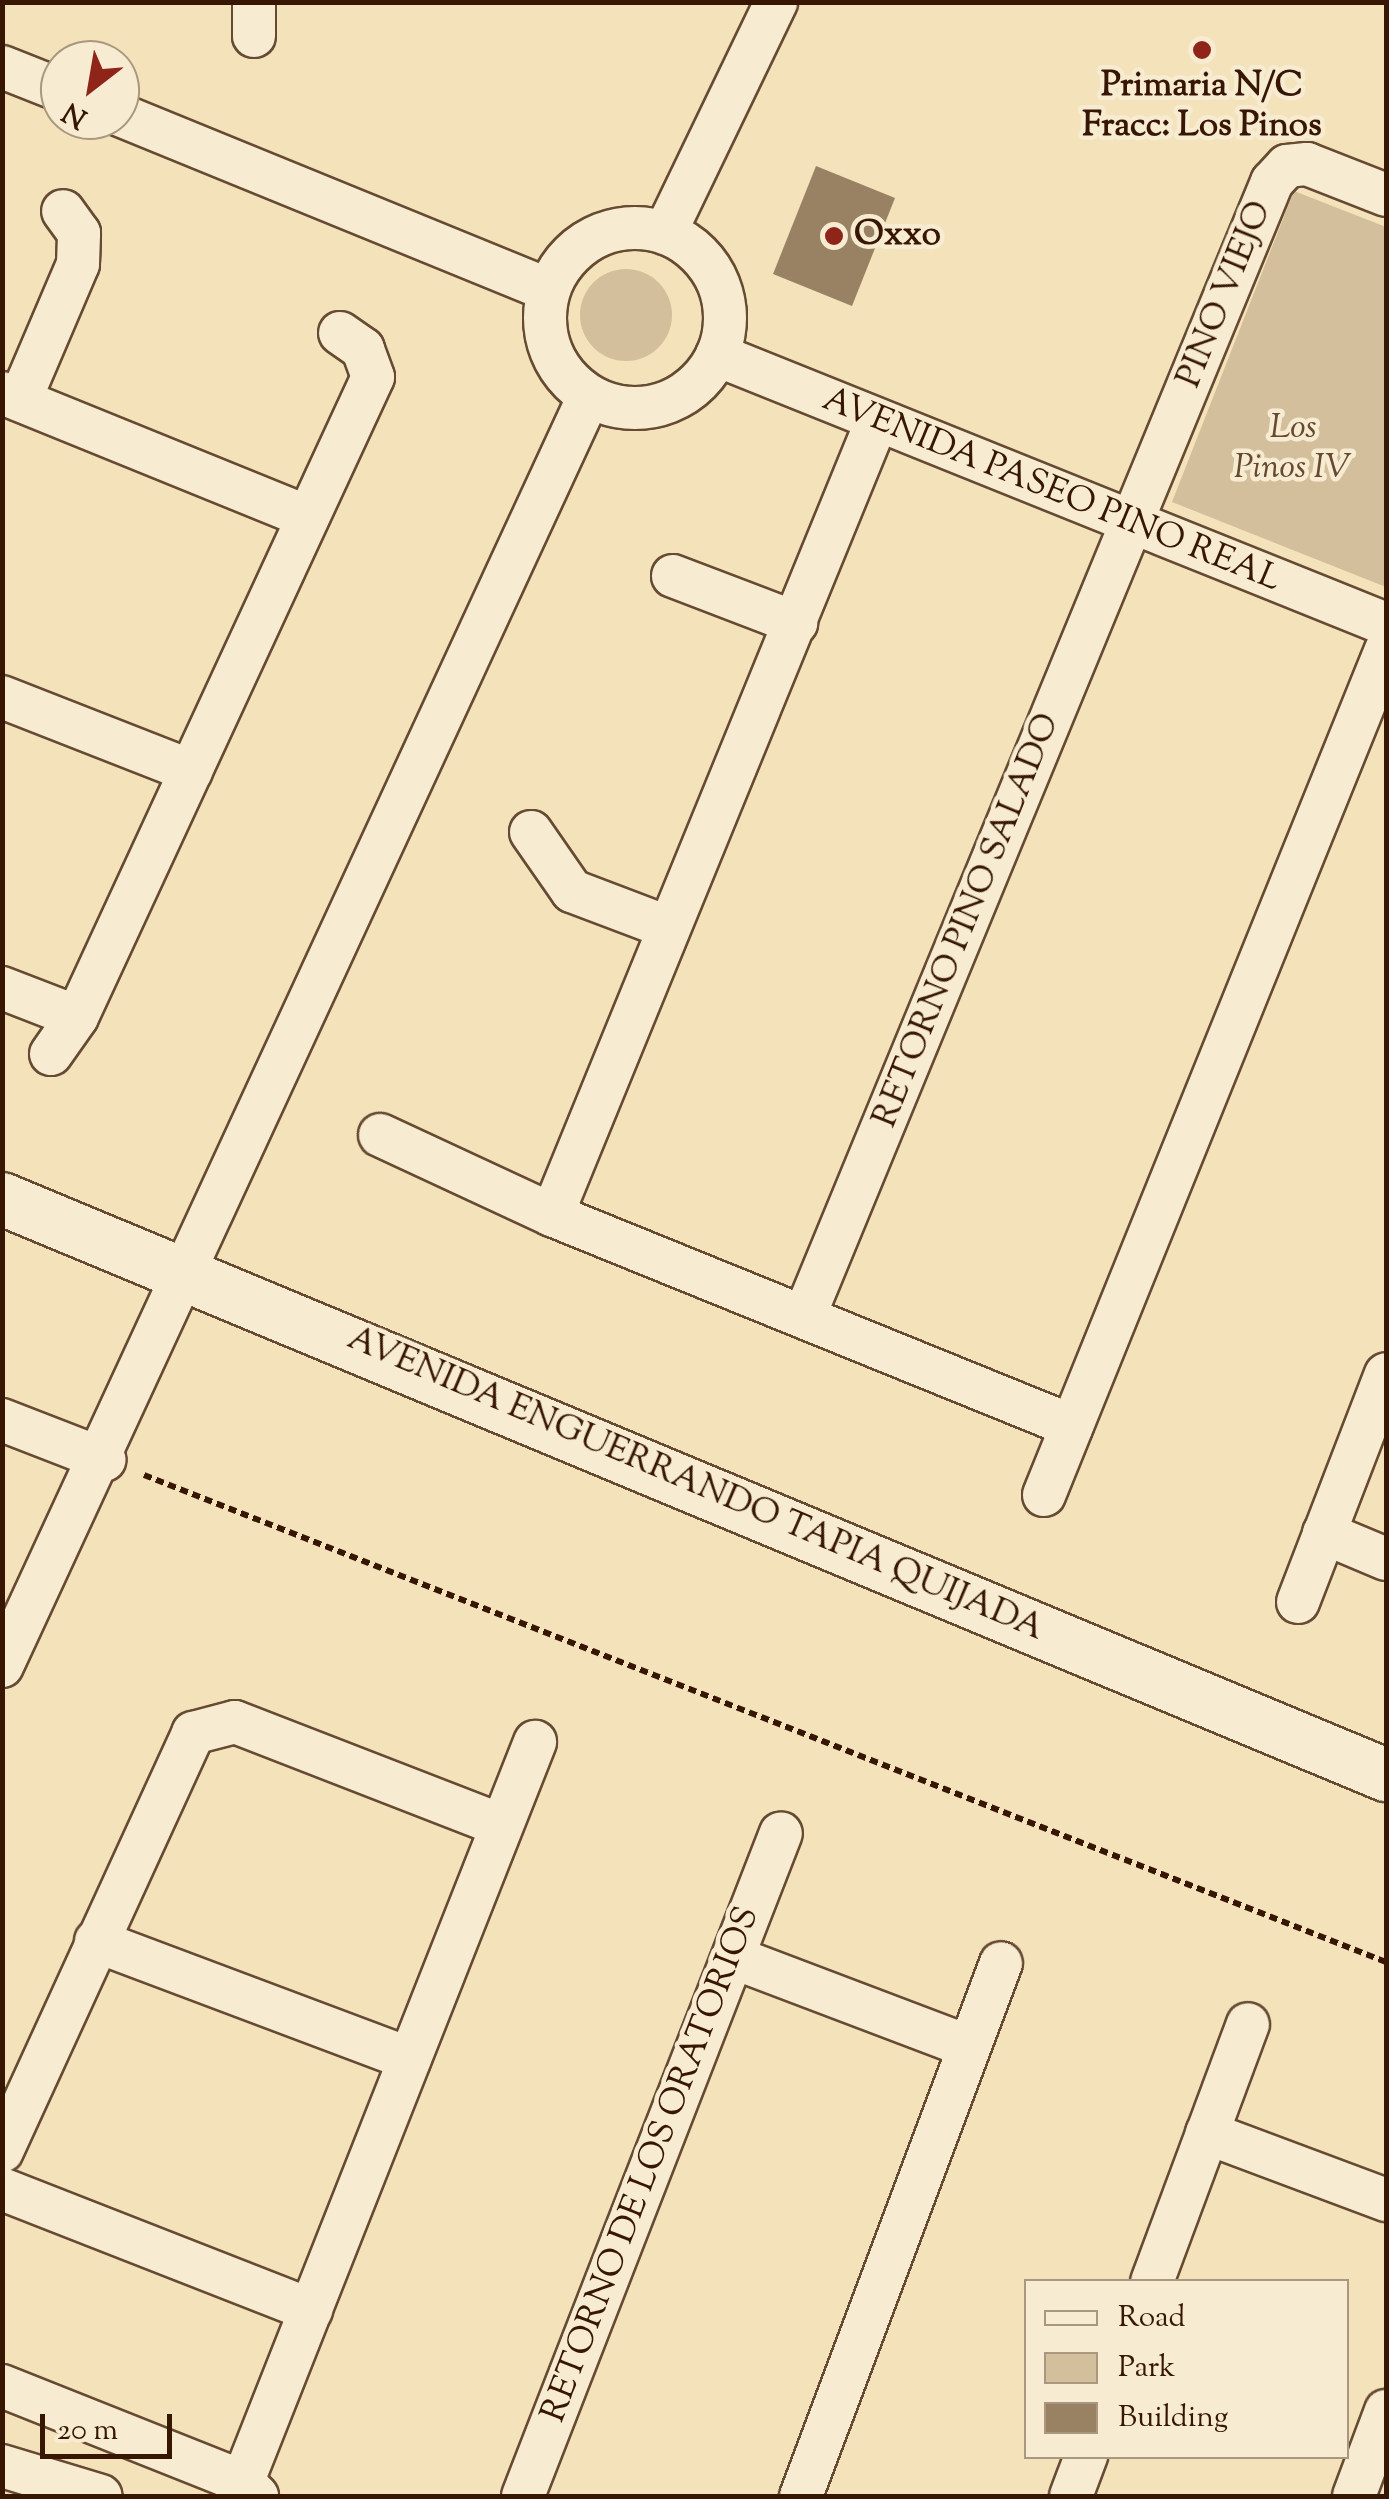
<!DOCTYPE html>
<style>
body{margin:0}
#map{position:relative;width:1389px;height:2499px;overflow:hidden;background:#f3e2ba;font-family:"Sorts Mill Goudy",serif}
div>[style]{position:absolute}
.green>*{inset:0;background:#d3bf9b}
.round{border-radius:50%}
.building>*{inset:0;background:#998163}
.path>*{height:6px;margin-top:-3px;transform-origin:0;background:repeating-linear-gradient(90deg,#371704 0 8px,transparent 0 13px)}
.roads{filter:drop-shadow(2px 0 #664a32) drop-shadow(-2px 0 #664a32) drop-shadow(0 2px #664a32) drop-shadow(0 -2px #664a32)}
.minor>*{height:42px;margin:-21px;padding:0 21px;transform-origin:21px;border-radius:21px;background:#f7ecd2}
.minor>.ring{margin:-21px;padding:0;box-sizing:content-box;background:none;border:42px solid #f7ecd2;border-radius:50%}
.tertiary>*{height:52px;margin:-26px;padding:0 26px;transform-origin:26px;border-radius:26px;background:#f7ecd2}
.dots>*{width:28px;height:28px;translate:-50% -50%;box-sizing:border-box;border:5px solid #f7ecd2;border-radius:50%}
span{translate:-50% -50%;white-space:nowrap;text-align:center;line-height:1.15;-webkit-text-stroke:9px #f7ecd2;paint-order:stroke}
.poi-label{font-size:35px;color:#371704;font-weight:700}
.left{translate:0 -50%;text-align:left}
.street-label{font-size:35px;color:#371704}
.park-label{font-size:35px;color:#664931;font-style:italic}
.frame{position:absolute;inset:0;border:5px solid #371704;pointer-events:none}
.legend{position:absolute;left:1024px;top:2279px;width:325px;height:180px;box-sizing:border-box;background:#f7ecd2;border:2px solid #aa9780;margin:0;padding:12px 18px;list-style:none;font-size:30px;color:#371704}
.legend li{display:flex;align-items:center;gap:20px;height:50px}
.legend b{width:50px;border:2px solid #aa9780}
.north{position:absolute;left:40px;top:40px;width:100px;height:100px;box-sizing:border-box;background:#f7ecd2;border:2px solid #aa9780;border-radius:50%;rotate:211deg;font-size:28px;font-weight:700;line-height:40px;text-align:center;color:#371704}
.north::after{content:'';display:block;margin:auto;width:35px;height:45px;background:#8f2418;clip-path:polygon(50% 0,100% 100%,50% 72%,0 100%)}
.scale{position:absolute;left:40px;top:2414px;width:132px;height:45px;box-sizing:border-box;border:5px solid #371704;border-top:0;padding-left:12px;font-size:30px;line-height:35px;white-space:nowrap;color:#371704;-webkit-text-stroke:8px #f7ecd2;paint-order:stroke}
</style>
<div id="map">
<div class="green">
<div style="clip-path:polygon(1294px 191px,1386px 227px,1386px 587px,1172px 502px)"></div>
<div class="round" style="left:580px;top:269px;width:92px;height:92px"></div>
</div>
<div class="building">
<div style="clip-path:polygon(816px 166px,895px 198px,852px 306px,773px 274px)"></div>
</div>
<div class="path">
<div style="left:144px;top:1475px;width:1334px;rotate:21.41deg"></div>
</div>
<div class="roads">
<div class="minor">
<div style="left:254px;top:2px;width:34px;rotate:90deg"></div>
<div style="left:2px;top:67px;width:62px;rotate:21.6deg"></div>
<div style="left:120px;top:115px;width:462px;rotate:22.2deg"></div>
<div class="ring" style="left:545px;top:228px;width:138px;height:138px"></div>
<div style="left:665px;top:233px;width:256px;rotate:-64.3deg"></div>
<div style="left:717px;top:355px;width:721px;rotate:21.9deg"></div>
<div style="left:2px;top:393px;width:330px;rotate:22.1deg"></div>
<div style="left:20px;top:400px;width:148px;rotate:-66.9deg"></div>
<div style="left:78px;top:264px;width:31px;rotate:-88deg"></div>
<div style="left:79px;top:233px;width:27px;rotate:-126deg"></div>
<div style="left:673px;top:576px;width:132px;rotate:20.9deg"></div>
<div style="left:2px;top:697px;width:203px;rotate:21.4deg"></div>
<div style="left:531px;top:832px;width:72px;rotate:55.2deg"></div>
<div style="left:572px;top:891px;width:102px;rotate:20.8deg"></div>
<div style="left:2px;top:988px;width:80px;rotate:21.1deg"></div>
<div style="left:51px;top:1054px;width:45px;rotate:-54.9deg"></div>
<div style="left:77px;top:1017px;width:705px;rotate:-65.18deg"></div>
<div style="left:373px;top:377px;width:30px;rotate:-110deg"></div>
<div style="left:363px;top:349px;width:28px;rotate:-145deg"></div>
<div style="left:380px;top:1135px;width:190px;rotate:24.9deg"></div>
<div style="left:552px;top:1215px;width:561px;rotate:22.09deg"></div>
<div style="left:552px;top:1215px;width:856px;rotate:-67.75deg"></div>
<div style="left:804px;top:1317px;width:1228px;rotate:-67.59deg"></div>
<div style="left:1272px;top:182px;width:22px;rotate:-47deg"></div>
<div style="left:1287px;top:166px;width:20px;rotate:-6deg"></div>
<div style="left:1307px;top:164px;width:85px;rotate:21.4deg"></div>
<div style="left:2px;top:1420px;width:110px;rotate:21.2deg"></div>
<div style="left:1044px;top:1495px;width:912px;rotate:-67.97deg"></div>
<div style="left:1324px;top:1533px;width:67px;rotate:22.8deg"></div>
<div style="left:1298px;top:1602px;width:244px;rotate:-68.9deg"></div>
<div style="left:2px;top:1666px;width:1399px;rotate:-65.19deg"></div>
<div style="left:96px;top:1941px;width:335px;rotate:20.6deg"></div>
<div style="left:735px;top:1958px;width:250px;rotate:20.8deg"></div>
<div style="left:1207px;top:2133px;width:191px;rotate:20.5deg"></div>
<div style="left:2px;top:2151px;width:460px;rotate:-65.4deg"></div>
<div style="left:193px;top:1733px;width:43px;rotate:-14.7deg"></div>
<div style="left:235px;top:1722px;width:285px;rotate:21.2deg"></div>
<div style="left:2px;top:2189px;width:332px;rotate:21.4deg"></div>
<div style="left:1152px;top:2282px;width:275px;rotate:-69.6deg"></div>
<div style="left:2px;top:2386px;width:259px;rotate:21.7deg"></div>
<div style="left:243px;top:2482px;width:20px;rotate:45deg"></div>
<div style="left:2px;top:2466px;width:103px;rotate:16.9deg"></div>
<div style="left:237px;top:2496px;width:811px;rotate:-68.43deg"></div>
<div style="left:523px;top:2496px;width:711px;rotate:-68.74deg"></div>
<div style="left:801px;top:2496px;width:569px;rotate:-69.43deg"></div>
<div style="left:1071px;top:2496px;width:43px;rotate:-69.4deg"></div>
<div style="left:1354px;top:2496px;width:91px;rotate:-69.4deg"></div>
</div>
<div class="tertiary">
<div style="left:2px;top:1199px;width:1499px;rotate:22.6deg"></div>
</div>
</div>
<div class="dots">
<div style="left:1202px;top:50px;background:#8f2418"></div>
<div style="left:834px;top:236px;background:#8f2418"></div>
</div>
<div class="poi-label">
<span style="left:1202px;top:107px">Primaria N/C<br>Fracc: Los Pinos</span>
<span class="left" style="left:854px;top:236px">Oxxo</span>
</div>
<div class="street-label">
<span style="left:1226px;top:295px;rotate:-68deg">PINO VIEJO</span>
<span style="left:1051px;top:491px;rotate:22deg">AVENIDA PASEO PINO REAL</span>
<span style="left:968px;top:921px;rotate:-68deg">RETORNO PINO SALADO</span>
<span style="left:695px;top:1485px;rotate:23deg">AVENIDA ENGUERRANDO TAPIA QUIJADA</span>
<span style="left:652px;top:2165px;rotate:-69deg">RETORNO DE LOS ORATORIOS</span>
</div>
<div class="park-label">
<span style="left:1293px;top:449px">Los<br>Pinos IV</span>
</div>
<div class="frame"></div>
<ul class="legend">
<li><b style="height:12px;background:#f7ecd2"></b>Road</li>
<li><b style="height:28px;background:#d3bf9b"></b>Park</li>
<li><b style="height:28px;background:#998163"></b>Building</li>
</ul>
<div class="north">N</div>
<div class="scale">20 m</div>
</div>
